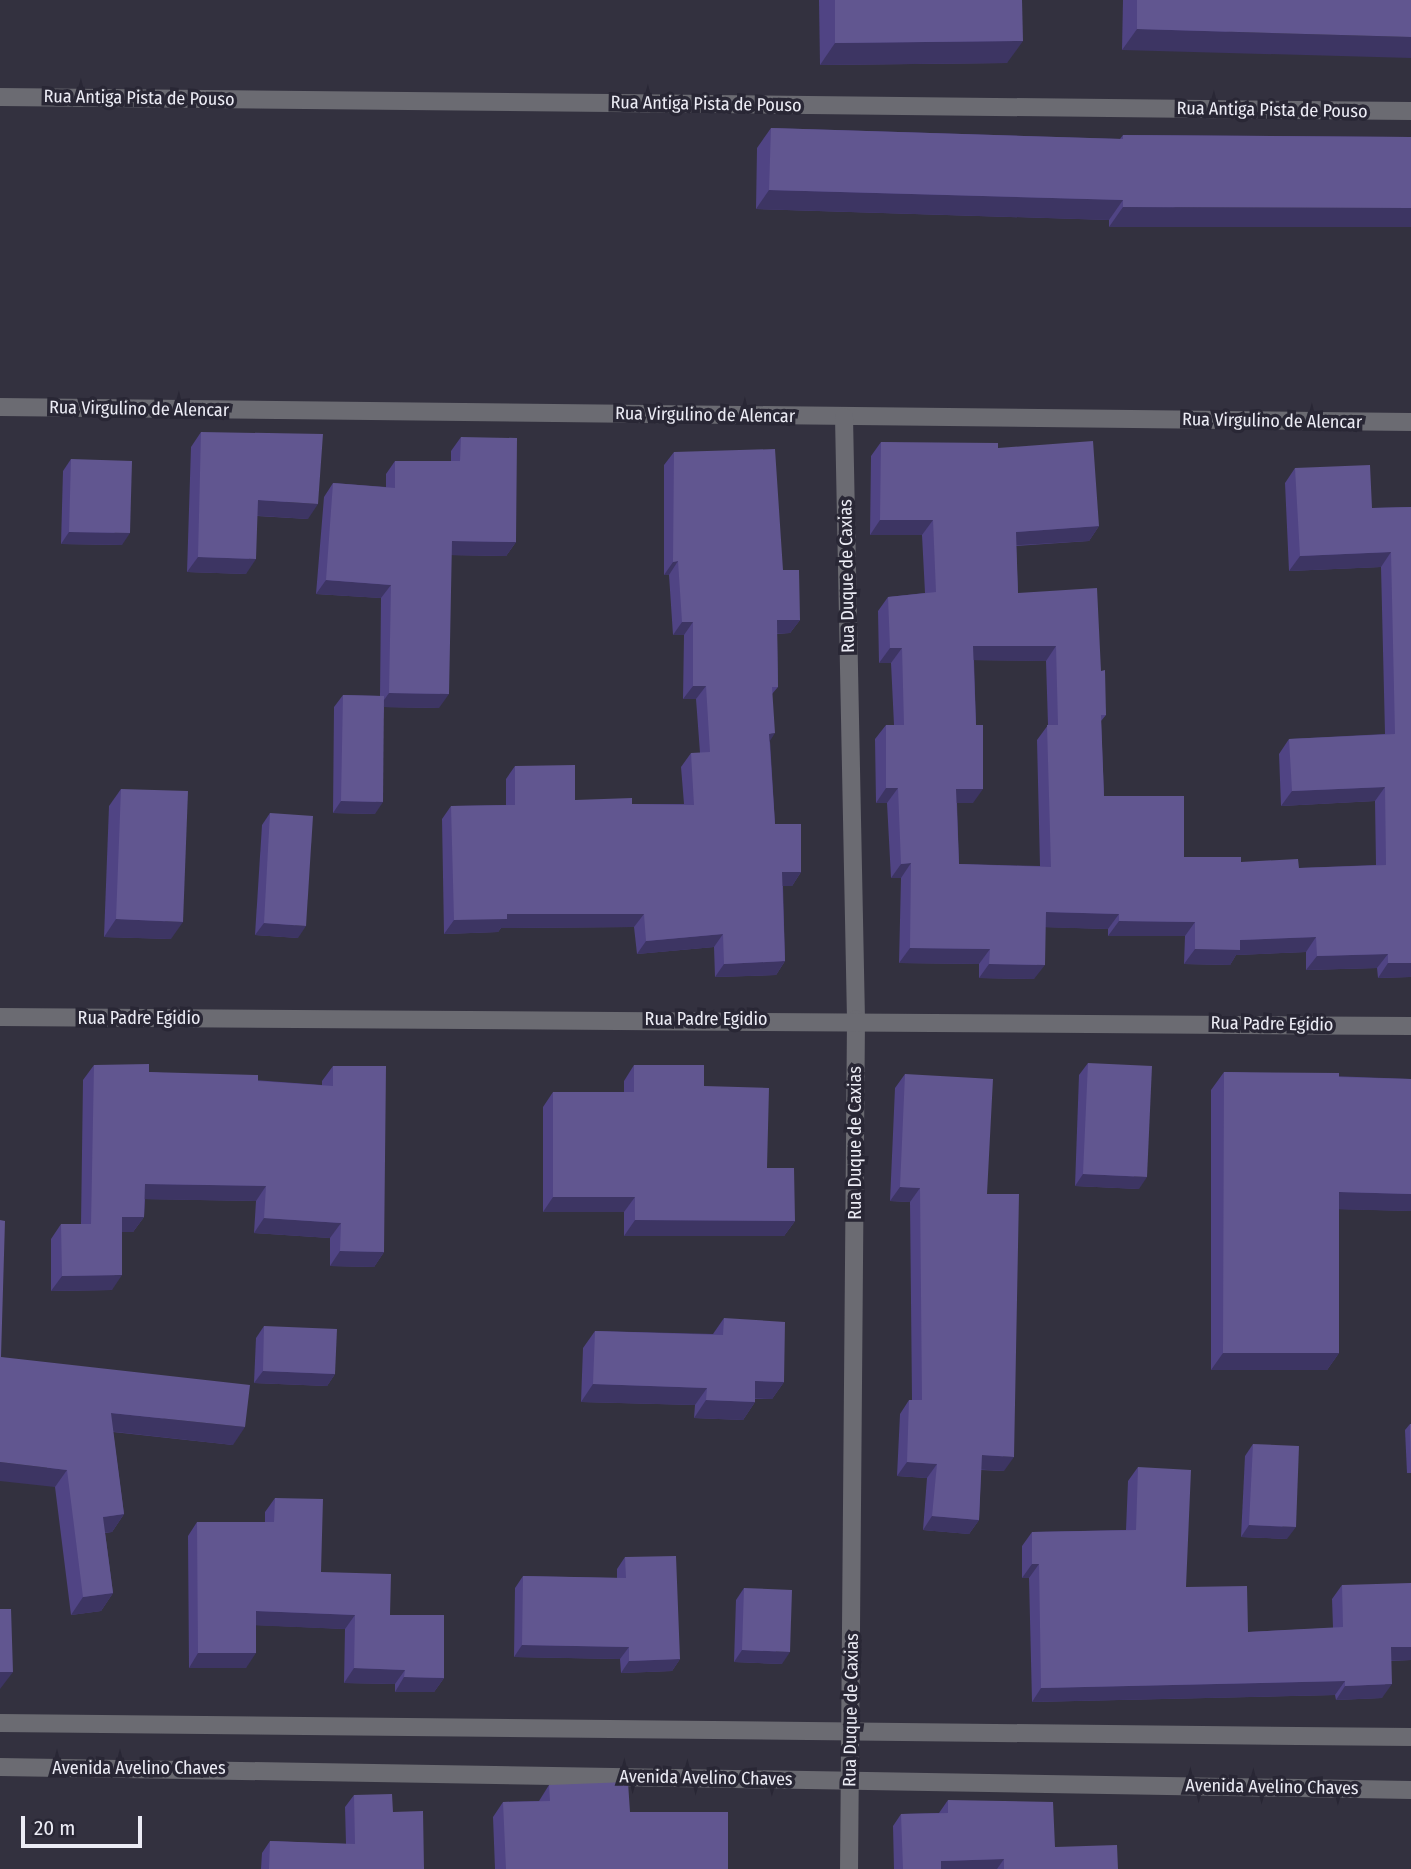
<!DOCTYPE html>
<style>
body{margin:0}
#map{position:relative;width:1411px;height:1869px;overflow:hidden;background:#33313f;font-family:"Fira Sans Condensed",sans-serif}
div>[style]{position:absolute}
.minor>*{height:18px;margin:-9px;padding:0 9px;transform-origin:9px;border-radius:9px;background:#6b6b72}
.wall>*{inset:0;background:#504484}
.shaded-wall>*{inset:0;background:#3d3563}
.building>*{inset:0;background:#615690}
span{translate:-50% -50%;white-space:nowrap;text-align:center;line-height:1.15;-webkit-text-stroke:7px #292735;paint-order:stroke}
.street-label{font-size:18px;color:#ececf5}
.scale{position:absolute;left:21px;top:1816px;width:121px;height:32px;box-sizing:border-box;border:4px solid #ececf5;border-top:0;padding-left:9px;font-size:21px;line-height:24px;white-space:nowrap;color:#ececf5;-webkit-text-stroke:5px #292735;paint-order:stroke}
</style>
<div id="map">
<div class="minor">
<div style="left:0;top:97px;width:1411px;rotate:0.57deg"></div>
<div style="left:0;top:407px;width:1411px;rotate:0.61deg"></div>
<div style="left:844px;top:417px;width:602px;rotate:88.86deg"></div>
<div style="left:856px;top:1019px;width:850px;rotate:90.47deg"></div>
<div style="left:0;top:1017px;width:1411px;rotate:0.37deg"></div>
<div style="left:0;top:1723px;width:1411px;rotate:0.57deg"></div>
<div style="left:0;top:1767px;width:1411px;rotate:0.93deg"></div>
</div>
<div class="wall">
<div style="clip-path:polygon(819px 0,1022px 0,1007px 63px,820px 65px)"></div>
<div style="clip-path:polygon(1123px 0,1411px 0,1122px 50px)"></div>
<div style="clip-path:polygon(771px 128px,1120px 139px,1123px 135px,1411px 137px,1109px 227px,1109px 220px,756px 209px,757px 148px)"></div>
<div style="clip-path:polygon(201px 432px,308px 519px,257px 516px,246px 574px,187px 572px,191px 447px)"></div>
<div style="clip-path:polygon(461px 437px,516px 542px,506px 556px,451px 555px,439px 708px,384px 707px,375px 814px,333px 813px,334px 707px,343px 695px,380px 696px,381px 598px,316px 594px,324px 497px,333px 483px,386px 487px,386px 474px,395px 461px,451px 461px,451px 451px)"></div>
<div style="clip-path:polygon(evenodd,881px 442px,998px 448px,1099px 526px,1089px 541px,1016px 546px,1018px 593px,1101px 671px,1106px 715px,1101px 721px,1104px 796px,1184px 857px,1299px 868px,1376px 865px,1375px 801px,1281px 806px,1279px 754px,1289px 739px,1385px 734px,1381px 567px,1289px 571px,1285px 483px,1295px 468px,1372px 508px,1411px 507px,1411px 976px,1410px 977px,1378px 978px,1377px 968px,1306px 970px,1306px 952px,1236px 955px,1230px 965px,1184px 964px,1185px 936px,1108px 936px,1108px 929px,1045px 927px,1034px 979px,979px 978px,979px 964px,899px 963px,901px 878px,891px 878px,887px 803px,876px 803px,875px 739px,886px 725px,894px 725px,891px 663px,879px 663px,878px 611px,888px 597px,925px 593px,922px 535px,870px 535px,871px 456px,881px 442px,974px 660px,1046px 661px,1048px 725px,1037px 740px,1040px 866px,959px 864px,957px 803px,973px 803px,976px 725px,974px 660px)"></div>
<div style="clip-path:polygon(674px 452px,783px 570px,800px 620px,790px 633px,777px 634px,778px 687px,772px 694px,770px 741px,775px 824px,801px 872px,792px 886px,783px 886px,785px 961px,776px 975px,715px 977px,714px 947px,637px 954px,634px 927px,501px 928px,498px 932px,444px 934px,442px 819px,451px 806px,506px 805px,506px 779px,515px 766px,575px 800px,632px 804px,684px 804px,681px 767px,691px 753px,700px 753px,696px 699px,683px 699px,684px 635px,673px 635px,669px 575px,664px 575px,664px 465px)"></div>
<div style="clip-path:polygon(71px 459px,122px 545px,61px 544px,63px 471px)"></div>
<div style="clip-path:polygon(121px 789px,171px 939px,104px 937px,109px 806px)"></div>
<div style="clip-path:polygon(270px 813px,298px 938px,255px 935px,262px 825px)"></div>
<div style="clip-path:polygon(1088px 1063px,1139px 1189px,1075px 1186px,1079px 1075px)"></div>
<div style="clip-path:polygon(94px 1065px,149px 1072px,322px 1085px,322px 1081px,333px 1066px,384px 1252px,374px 1267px,330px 1266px,330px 1238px,254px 1233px,256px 1201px,145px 1199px,144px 1217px,133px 1232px,122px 1232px,112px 1290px,51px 1291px,51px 1239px,61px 1224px,81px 1224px,83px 1080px)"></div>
<div style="clip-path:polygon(634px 1065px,704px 1086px,767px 1168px,795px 1221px,784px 1236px,624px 1236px,624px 1212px,543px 1212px,543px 1107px,553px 1092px,624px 1092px,624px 1081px)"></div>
<div style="clip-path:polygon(1224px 1072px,1411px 1079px,1411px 1211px,1339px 1209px,1339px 1353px,1327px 1370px,1211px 1370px,1211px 1090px)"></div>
<div style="clip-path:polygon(905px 1074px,987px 1194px,1004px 1471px,981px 1470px,979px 1520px,969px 1534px,923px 1530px,927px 1478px,897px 1476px,900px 1414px,909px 1400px,912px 1400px,910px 1202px,890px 1201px,895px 1088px)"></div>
<div style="clip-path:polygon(724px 1318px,784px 1382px,772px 1399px,755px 1399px,755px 1402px,743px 1420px,694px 1418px,695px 1405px,581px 1402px,583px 1348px,595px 1331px,713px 1334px)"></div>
<div style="clip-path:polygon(264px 1326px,335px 1374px,327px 1386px,254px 1383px,256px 1338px)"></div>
<div style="clip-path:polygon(1px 1357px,233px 1445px,113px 1432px,124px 1514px,112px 1532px,105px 1533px,113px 1593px,101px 1611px,71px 1615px,55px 1487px)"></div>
<div style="clip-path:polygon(1410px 1424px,1411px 1424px,1411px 1473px,1407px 1473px,1405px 1430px)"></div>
<div style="clip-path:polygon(1253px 1444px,1287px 1539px,1241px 1537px,1245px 1456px)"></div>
<div style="clip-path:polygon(1138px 1467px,1186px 1587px,1248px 1632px,1333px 1628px,1332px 1599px,1342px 1585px,1411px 1660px,1391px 1661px,1382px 1698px,1336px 1700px,1335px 1695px,1032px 1702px,1029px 1578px,1022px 1578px,1022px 1546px,1032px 1532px,1126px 1530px,1128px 1481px)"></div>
<div style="clip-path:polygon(275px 1498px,321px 1572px,390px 1615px,444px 1678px,434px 1692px,395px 1692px,395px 1684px,344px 1683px,345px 1629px,256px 1625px,246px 1668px,189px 1668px,188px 1536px,197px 1522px,265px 1522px,265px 1512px)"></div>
<div style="clip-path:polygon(625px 1557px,680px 1659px,672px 1671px,621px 1673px,620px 1659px,514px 1657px,515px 1588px,523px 1576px,617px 1578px,617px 1569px)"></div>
<div style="clip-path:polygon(744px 1588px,782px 1664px,734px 1662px,736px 1600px)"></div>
<div style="clip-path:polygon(549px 1785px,630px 1812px,728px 1869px,495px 1869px,493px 1817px,503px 1802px,539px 1801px)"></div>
<div style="clip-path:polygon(354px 1795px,393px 1812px,424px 1869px,261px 1869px,262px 1853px,270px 1841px,346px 1844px,345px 1807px)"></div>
<div style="clip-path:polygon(948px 1800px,1055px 1847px,1118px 1869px,894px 1869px,893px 1826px,901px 1814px,939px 1813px)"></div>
</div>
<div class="shaded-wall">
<div style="clip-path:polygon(1137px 29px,1411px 37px,1411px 58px,1122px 50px)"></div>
<div style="clip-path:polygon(1023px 41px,1007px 63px,820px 65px,835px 43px)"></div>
<div style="clip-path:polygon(769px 190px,1123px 200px,1109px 220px,756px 209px)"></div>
<div style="clip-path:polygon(1123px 207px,1411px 208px,1411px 227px,1109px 227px)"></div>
<div style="clip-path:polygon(258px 500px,318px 504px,308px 519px,247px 515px)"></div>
<div style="clip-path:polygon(880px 520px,933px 520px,922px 535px,870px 535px)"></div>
<div style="clip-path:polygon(1099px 526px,1089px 541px,1005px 546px,1016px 532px)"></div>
<div style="clip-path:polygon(69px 532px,130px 533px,122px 545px,61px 544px)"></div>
<div style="clip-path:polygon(452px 541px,516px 542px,506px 556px,442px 555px)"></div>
<div style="clip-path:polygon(1391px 552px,1381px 567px,1289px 571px,1300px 556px)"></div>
<div style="clip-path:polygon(198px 557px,256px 559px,246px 574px,187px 572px)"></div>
<div style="clip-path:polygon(678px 561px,669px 575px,664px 575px,673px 562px)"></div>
<div style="clip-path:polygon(326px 580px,391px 585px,381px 598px,316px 594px)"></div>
<div style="clip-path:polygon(777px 620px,800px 620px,790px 633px,768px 634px)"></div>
<div style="clip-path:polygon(682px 622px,693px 622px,684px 635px,673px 635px)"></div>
<div style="clip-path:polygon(973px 646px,1056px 646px,1046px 661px,963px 660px)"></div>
<div style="clip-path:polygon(890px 648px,902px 648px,891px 663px,879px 663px)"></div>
<div style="clip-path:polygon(693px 686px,706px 686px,696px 699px,683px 699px)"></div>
<div style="clip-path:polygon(389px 693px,449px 694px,439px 708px,379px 707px)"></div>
<div style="clip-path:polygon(775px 733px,766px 747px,769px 734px)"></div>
<div style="clip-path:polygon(1385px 787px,1375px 801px,1281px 806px,1292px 791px)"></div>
<div style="clip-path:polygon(886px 788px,898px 788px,887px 803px,876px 803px)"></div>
<div style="clip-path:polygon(956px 789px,983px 789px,973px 803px,946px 803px)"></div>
<div style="clip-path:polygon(341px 801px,383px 802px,375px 814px,333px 813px)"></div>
<div style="clip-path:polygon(911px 863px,901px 878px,891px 878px,901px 864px)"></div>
<div style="clip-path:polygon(782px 872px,801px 872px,792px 886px,773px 886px)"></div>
<div style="clip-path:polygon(1046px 912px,1119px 914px,1108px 929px,1036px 927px)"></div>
<div style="clip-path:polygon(507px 914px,644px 914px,634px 927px,501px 928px,498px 932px,444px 934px,454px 920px)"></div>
<div style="clip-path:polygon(116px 919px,183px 922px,171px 939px,104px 937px)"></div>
<div style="clip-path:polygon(1119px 921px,1195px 922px,1185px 936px,1108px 936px)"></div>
<div style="clip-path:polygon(264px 923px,306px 926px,298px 938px,255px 935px)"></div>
<div style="clip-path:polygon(723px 934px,714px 947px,637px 954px,646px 941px)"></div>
<div style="clip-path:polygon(1316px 937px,1306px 952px,1236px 955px,1230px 965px,1184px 964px,1195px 949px,1240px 940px)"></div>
<div style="clip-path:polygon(910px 948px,990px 949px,979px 964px,899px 963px)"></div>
<div style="clip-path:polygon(1388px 954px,1377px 968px,1306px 970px,1317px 956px)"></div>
<div style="clip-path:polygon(785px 961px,776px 975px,715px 977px,724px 964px)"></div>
<div style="clip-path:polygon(1388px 963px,1411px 963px,1411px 976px,1410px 977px,1378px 978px)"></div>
<div style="clip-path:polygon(989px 964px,1045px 965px,1034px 979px,979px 978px)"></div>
<div style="clip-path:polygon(1083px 1174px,1147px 1177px,1139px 1189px,1075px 1186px)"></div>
<div style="clip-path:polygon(145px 1184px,266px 1186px,256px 1201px,135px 1199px)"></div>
<div style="clip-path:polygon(900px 1187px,920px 1188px,910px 1202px,890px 1201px)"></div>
<div style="clip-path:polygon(1339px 1192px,1411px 1194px,1411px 1211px,1327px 1209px)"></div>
<div style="clip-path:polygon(553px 1197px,635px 1197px,624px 1212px,543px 1212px)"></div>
<div style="clip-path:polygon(122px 1217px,144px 1217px,133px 1232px,111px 1232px)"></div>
<div style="clip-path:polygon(264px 1218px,341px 1223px,330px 1238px,254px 1233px)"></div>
<div style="clip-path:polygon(635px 1220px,795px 1221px,784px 1236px,624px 1236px)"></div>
<div style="clip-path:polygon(340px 1251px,384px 1252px,374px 1267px,330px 1266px)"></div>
<div style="clip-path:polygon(122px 1275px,112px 1290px,51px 1291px,62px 1276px)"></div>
<div style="clip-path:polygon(1223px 1353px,1339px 1353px,1327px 1370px,1211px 1370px)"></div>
<div style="clip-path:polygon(263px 1371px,335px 1374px,327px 1386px,254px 1383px)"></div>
<div style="clip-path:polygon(755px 1381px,784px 1382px,772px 1399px,743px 1398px)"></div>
<div style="clip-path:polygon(593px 1384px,707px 1388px,695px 1405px,581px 1402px)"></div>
<div style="clip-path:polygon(706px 1400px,755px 1402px,743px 1420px,694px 1418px)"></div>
<div style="clip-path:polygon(111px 1413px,245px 1427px,233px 1445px,98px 1430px)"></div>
<div style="clip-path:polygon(982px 1455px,1014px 1457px,1004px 1471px,972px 1469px)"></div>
<div style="clip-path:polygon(0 1462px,67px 1470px,55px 1487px,0 1481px)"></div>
<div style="clip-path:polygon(907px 1462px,937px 1464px,927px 1478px,897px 1476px)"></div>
<div style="clip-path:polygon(124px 1514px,112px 1532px,91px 1534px,103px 1517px)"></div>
<div style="clip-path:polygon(932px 1516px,979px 1520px,969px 1534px,923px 1530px)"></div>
<div style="clip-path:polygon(1249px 1525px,1296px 1527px,1287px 1539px,1241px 1537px)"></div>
<div style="clip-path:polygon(1032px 1564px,1039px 1564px,1029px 1578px,1022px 1578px)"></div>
<div style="clip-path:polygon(113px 1593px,101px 1611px,71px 1615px,83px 1597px)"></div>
<div style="clip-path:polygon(256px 1611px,355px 1615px,345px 1629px,246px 1625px)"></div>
<div style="clip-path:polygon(522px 1645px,629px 1647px,620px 1659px,514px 1657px)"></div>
<div style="clip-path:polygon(1391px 1647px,1411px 1647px,1411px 1660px,1381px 1661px)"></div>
<div style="clip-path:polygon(742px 1650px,790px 1652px,782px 1664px,734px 1662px)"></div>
<div style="clip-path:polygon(198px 1653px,256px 1653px,246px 1668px,189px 1668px)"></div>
<div style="clip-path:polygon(680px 1659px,672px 1671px,621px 1673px,629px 1661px)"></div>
<div style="clip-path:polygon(354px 1668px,405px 1670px,395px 1684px,344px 1683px)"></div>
<div style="clip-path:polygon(0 1672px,13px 1672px,0 1689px)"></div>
<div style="clip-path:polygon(404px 1677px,444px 1678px,434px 1692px,395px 1692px)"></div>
<div style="clip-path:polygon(1345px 1681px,1335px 1695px,1032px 1702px,1041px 1688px)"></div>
<div style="clip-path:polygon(1392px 1684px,1382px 1698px,1336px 1700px,1345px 1686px)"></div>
<div style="clip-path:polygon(1004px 1859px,997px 1869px,935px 1869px,941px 1861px)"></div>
</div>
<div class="building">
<div style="clip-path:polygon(835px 0,1022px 0,1023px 41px,835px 43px)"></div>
<div style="clip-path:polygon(1137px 0,1411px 0,1411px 37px,1137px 29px)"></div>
<div style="clip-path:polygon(771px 128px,1123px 139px,1123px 135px,1411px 137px,1411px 208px,1123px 207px,1123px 200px,769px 190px)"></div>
<div style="clip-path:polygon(201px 432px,323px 434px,318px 504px,258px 500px,256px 559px,198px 557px)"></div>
<div style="clip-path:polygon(461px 437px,517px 438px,516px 542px,452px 541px,449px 694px,389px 693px,391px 585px,326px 580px,333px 483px,395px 488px,395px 461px,460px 461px)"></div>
<div style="clip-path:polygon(evenodd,1093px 441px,1099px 526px,1016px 532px,1018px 593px,1097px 588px,1101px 671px,1105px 670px,1106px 715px,1101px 715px,1104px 796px,1184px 796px,1184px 857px,1241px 857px,1241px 862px,1298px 859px,1299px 868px,1386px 865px,1385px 787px,1292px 791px,1289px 739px,1395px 734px,1391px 552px,1300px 556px,1295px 468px,1370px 465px,1372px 508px,1411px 507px,1411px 963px,1388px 963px,1388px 954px,1317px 956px,1316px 937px,1240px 940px,1240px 950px,1195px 949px,1195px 922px,1119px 921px,1119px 914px,1046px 912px,1045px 965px,989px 964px,990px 949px,910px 948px,911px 863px,901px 864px,898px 788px,886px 788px,886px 725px,904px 725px,902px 648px,890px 648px,888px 597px,936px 592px,933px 520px,880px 520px,881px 442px,998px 443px,998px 448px,1093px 441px,973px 646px,1056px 646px,1058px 725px,1047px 725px,1051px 867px,959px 864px,956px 789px,983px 789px,983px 725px,976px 725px,973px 646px)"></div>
<div style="clip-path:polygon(775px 449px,783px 570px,799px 570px,800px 620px,777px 620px,778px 687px,772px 687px,775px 733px,769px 734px,775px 824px,801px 824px,801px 872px,782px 872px,785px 961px,724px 964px,723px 934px,646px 941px,644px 914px,507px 914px,507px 919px,454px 920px,451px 806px,515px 805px,515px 766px,575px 765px,575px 800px,632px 798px,632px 804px,694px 805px,691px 753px,710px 752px,706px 686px,693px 686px,693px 622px,682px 622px,678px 561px,673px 562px,674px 452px)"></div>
<div style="clip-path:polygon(71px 459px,132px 461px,130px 533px,69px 532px)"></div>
<div style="clip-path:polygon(343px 695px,384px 696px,383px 802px,341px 801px)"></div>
<div style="clip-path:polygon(121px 789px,188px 791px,183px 922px,116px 919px)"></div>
<div style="clip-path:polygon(270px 813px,313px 816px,306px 926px,264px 923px)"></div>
<div style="clip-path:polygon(1088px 1063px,1152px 1066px,1147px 1177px,1083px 1174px)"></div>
<div style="clip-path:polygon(149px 1064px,149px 1072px,258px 1075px,258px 1081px,333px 1086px,333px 1066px,386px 1066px,384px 1252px,340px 1251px,341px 1223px,264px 1218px,266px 1186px,145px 1184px,144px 1217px,122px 1217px,122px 1275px,62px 1276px,61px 1224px,91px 1224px,94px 1065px)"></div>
<div style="clip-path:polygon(634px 1065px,704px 1065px,704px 1086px,769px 1088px,767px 1168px,794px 1168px,795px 1221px,635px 1220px,635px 1197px,553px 1197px,553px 1092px,634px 1092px)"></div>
<div style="clip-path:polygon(1224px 1072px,1339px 1073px,1339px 1077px,1411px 1079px,1411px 1194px,1339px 1192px,1339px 1353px,1223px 1353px)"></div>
<div style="clip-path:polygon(905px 1074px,993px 1079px,987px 1194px,1019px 1194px,1014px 1457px,982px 1455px,979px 1520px,932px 1516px,937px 1464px,907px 1462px,909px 1400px,922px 1400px,920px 1188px,900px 1187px)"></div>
<div style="clip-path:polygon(0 1220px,5px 1221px,1px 1357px,250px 1385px,245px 1427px,111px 1413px,124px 1514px,103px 1517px,113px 1593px,83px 1597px,67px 1470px,0 1462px)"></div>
<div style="clip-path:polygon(724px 1318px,785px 1322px,784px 1382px,755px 1381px,755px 1402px,706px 1400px,707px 1388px,593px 1384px,595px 1331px,723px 1335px)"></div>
<div style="clip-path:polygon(264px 1326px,337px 1329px,335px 1374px,263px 1371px)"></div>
<div style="clip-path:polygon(1410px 1424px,1411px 1424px,1411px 1467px)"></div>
<div style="clip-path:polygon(1253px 1444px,1299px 1446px,1296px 1527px,1249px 1525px)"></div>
<div style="clip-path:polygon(1138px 1467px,1191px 1470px,1186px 1587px,1247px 1586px,1248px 1632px,1343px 1627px,1342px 1585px,1411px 1583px,1411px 1647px,1391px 1647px,1392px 1684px,1345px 1686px,1345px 1681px,1041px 1688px,1039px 1564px,1032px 1564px,1032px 1532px,1136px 1530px)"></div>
<div style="clip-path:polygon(275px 1498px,323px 1499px,321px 1572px,391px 1574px,390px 1615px,444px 1615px,444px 1678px,404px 1677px,405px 1670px,354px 1668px,355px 1615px,256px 1611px,256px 1653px,198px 1653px,197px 1522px,274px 1522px)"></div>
<div style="clip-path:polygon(676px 1556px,680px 1659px,629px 1661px,629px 1647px,522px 1645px,523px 1576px,626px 1578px,625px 1557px)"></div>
<div style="clip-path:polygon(744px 1588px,792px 1590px,790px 1652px,742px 1650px)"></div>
<div style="clip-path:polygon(0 1609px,11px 1609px,13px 1672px,0 1672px)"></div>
<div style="clip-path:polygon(628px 1782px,630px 1812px,728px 1812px,728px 1869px,506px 1869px,503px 1802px,550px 1801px,549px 1785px)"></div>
<div style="clip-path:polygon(392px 1794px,393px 1812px,423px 1811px,424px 1869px,269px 1869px,270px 1841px,355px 1844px,354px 1795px)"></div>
<div style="clip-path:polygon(948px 1800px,1053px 1802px,1055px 1847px,1117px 1845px,1118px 1869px,1004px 1869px,1004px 1859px,941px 1861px,941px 1869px,903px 1869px,901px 1814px,948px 1813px)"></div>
</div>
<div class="street-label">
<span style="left:139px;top:98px;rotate:1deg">Rua Antiga Pista de Pouso</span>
<span style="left:706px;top:104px;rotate:1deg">Rua Antiga Pista de Pouso</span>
<span style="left:1272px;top:110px;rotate:1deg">Rua Antiga Pista de Pouso</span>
<span style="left:139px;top:409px;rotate:1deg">Rua Virgulino de Alencar</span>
<span style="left:705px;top:415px;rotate:1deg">Rua Virgulino de Alencar</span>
<span style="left:1272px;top:421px;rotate:1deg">Rua Virgulino de Alencar</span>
<span style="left:847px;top:576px;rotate:-91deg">Rua Duque de Caxias</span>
<span style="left:139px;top:1018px">Rua Padre Egidio</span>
<span style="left:706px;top:1019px">Rua Padre Egidio</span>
<span style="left:1272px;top:1024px;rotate:1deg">Rua Padre Egidio</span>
<span style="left:855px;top:1143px;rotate:-90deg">Rua Duque de Caxias</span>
<span style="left:851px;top:1710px;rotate:-89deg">Rua Duque de Caxias</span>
<span style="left:139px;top:1768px">Avenida Avelino Chaves</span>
<span style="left:706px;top:1778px;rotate:1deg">Avenida Avelino Chaves</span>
<span style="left:1272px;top:1787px;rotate:1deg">Avenida Avelino Chaves</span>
</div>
<div class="scale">20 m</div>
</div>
